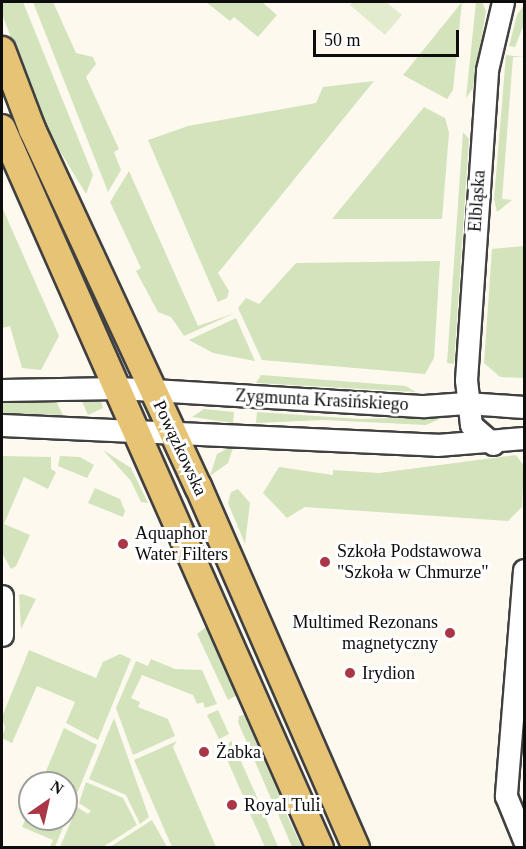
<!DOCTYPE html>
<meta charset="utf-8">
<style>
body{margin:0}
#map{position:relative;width:526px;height:849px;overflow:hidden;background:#fdf9ef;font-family:"Times New Roman",serif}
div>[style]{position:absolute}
.green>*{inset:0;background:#d3e3bc}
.pitch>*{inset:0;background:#e3ebcd}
.roads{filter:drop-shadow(2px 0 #404040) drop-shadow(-2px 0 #404040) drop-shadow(0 2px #404040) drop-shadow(0 -2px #404040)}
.minor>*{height:21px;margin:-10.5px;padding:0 10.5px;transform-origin:10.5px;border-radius:10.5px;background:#fff}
.major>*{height:26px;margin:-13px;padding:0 13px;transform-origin:13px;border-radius:13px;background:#e6c375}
.dots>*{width:16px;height:16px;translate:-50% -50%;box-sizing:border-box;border:3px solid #fff;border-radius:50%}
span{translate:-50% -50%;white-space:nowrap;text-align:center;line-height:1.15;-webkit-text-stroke:6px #fff;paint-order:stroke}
.street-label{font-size:18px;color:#0d0d0d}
.poi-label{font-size:18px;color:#0d0d0d}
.left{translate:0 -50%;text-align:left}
.right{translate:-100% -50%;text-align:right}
.frame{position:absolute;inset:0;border:3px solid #0d0d0d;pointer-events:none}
.north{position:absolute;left:18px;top:771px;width:60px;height:60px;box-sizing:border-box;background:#fff;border:2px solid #9e9e9e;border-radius:50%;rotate:34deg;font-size:16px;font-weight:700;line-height:24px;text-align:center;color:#0d0d0d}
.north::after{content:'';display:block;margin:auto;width:21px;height:27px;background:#aa3745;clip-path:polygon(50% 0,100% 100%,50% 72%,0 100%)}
.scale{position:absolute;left:313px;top:30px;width:146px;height:27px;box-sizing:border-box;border:3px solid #0d0d0d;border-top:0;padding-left:8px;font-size:18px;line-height:21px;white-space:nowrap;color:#0d0d0d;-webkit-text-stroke:4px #fff;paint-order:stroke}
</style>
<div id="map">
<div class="green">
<div style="clip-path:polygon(2px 2px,23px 2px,93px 175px,86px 194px,46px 128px,2px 14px)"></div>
<div style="clip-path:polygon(33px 2px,53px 2px,76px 53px,93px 57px,96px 64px,86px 77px,119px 149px,114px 152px,121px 170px,108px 192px)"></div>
<div style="clip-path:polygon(206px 2px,262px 2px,277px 15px,258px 37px,234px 17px,230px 21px)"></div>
<div style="clip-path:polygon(462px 2px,453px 90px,447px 99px,403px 75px)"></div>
<div style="clip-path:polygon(476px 2px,482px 2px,486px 11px,473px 88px,466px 98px)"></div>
<div style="clip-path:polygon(524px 5px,524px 24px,515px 47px,509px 46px,517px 15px)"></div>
<div style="clip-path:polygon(506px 55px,524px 57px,513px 57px,502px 199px,512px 200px,497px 212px,494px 199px)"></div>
<div style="clip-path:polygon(374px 81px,218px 273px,229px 291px,227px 298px,218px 302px,148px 140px,188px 126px,316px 103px,323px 87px)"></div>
<div style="clip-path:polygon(424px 107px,445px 118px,449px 133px,442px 219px,332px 219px)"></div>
<div style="clip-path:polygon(463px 132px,469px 139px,454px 364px,447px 363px)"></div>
<div style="clip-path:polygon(129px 171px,198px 326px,235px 313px,184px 336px,171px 317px,158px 312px,136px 271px,141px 268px,110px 202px)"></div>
<div style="clip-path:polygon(2px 207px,59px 336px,41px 370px,22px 368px,10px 326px,2px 328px)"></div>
<div style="clip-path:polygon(524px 246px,524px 378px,500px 377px,484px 363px,492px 249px)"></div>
<div style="clip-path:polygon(440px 261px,434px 358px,425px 374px,262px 360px,238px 308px,246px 298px,259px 304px,296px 263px)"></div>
<div style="clip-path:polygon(236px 318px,255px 361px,213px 353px,189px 340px)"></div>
<div style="clip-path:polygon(261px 375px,406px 386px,416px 392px,256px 383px)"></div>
<div style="clip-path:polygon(54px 397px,63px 415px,2px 414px,2px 400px)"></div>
<div style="clip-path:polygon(80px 397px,100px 398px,103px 408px,88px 415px)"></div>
<div style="clip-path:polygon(204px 409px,234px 412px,233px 423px,192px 417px)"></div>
<div style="clip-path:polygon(257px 412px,360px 419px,446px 416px,426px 425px,324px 420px,256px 423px)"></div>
<div style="clip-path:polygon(234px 445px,228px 463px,210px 476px,217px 454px)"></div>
<div style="clip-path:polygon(103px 450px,131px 468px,148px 503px,141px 502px,131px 481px)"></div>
<div style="clip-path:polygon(516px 455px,524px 466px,522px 507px,508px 521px,305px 507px,287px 518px,263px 493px,279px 467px,333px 475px,333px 470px,379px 473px)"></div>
<div style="clip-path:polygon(2px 456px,51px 457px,51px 469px,56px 472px,48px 489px,24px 477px,4px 524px,30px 535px,16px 566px,11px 569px,2px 553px)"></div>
<div style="clip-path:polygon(60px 456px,80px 457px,94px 465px,87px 478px,58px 466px)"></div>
<div style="clip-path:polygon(95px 488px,120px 499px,125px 511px,123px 517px,88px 503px)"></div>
<div style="clip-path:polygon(238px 489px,250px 503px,245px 544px,228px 503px,231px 492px)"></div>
<div style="clip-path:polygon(22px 594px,36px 599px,21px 629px,19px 595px)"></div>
<div style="clip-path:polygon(206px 627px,221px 649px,241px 693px,228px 700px,197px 634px)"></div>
<div style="clip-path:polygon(29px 650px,96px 678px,103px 662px,120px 654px,131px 659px,98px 740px,66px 723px,75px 702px,37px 686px,12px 743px,2px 738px,5px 728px,2px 717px)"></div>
<div style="clip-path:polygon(151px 659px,175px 669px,202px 670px,217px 704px,205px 708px,203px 702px,197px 704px,193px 695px,142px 675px,131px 698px,140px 702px,138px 707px,168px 719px,175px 736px,133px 755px,116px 708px,136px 661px,148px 666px)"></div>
<div style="clip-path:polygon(218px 710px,229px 734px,219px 739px,207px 715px)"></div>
<div style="clip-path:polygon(244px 715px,280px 797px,272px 801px,238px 722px,239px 716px)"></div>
<div style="clip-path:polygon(114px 718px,149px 817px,140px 824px,126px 795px,89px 779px)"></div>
<div style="clip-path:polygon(64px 728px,97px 745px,55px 847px,50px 847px,53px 840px,22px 827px,30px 808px,30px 819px,66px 819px,66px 783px,41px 783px)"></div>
<div style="clip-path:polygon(177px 741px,173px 747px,216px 847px,172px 847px,134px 760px)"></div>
<div style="clip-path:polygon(232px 741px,259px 802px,248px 807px,221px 746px)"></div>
<div style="clip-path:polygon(86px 782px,123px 798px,137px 825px,103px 847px,60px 847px,77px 807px,88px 814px,91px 811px,79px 803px)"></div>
<div style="clip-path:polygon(281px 803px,302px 847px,292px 847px,275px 807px)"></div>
<div style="clip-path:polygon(262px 809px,278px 847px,265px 847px,250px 814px)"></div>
<div style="clip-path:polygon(152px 820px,167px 847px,110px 847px)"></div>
</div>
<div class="pitch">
<div style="clip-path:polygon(353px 2px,386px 2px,402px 15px,385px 35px,350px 5px)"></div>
</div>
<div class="roads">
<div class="minor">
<div style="left:2px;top:390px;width:117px;rotate:-1deg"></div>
<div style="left:119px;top:388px;width:306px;rotate:3.4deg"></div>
<div style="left:424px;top:406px;width:42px;rotate:-4.1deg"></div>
<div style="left:466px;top:403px;width:58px;rotate:3.9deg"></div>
<div style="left:2px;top:425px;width:435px;rotate:2.6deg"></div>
<div style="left:437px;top:445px;width:87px;rotate:-4.6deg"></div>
<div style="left:493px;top:444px;width:29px;rotate:-139deg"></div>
<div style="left:471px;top:425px;width:45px;rotate:-96.3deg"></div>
<div style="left:466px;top:380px;width:311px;rotate:-86.1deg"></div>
<div style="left:487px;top:70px;width:70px;rotate:-76.8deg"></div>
<div style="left:524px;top:570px;width:227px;rotate:94.6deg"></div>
<div style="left:506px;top:796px;width:48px;rotate:67.8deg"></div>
<div style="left:2px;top:596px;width:39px;rotate:90deg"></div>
</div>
<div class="major">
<div style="left:2px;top:50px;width:85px;rotate:69.2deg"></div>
<div style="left:32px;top:129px;width:394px;rotate:65.1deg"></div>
<div style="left:198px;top:486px;width:395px;rotate:66.4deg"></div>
<div style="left:2px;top:128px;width:787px;rotate:66.17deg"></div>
</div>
</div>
<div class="dots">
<div style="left:123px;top:544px;background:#aa3745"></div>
<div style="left:325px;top:562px;background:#aa3745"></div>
<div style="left:450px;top:633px;background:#aa3745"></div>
<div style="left:350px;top:673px;background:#aa3745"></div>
<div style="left:204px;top:752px;background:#aa3745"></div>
<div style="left:232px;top:805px;background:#aa3745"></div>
</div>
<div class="street-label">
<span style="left:477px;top:201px;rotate:-86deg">Elbląska</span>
<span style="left:322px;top:400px;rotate:3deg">Zygmunta Krasińskiego</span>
<span style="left:180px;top:448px;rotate:65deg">Powązkowska</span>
</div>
<div class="poi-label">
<span class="left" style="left:135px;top:544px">Aquaphor<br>Water Filters</span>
<span class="left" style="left:337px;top:562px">Szkoła Podstawowa<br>"Szkoła w Chmurze"</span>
<span class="right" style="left:438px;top:633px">Multimed Rezonans<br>magnetyczny</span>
<span class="left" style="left:362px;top:673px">Irydion</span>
<span class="left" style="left:216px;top:752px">Żabka</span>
<span class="left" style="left:244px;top:805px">Royal Tuli</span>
</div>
<div class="frame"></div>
<div class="north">N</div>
<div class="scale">50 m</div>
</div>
